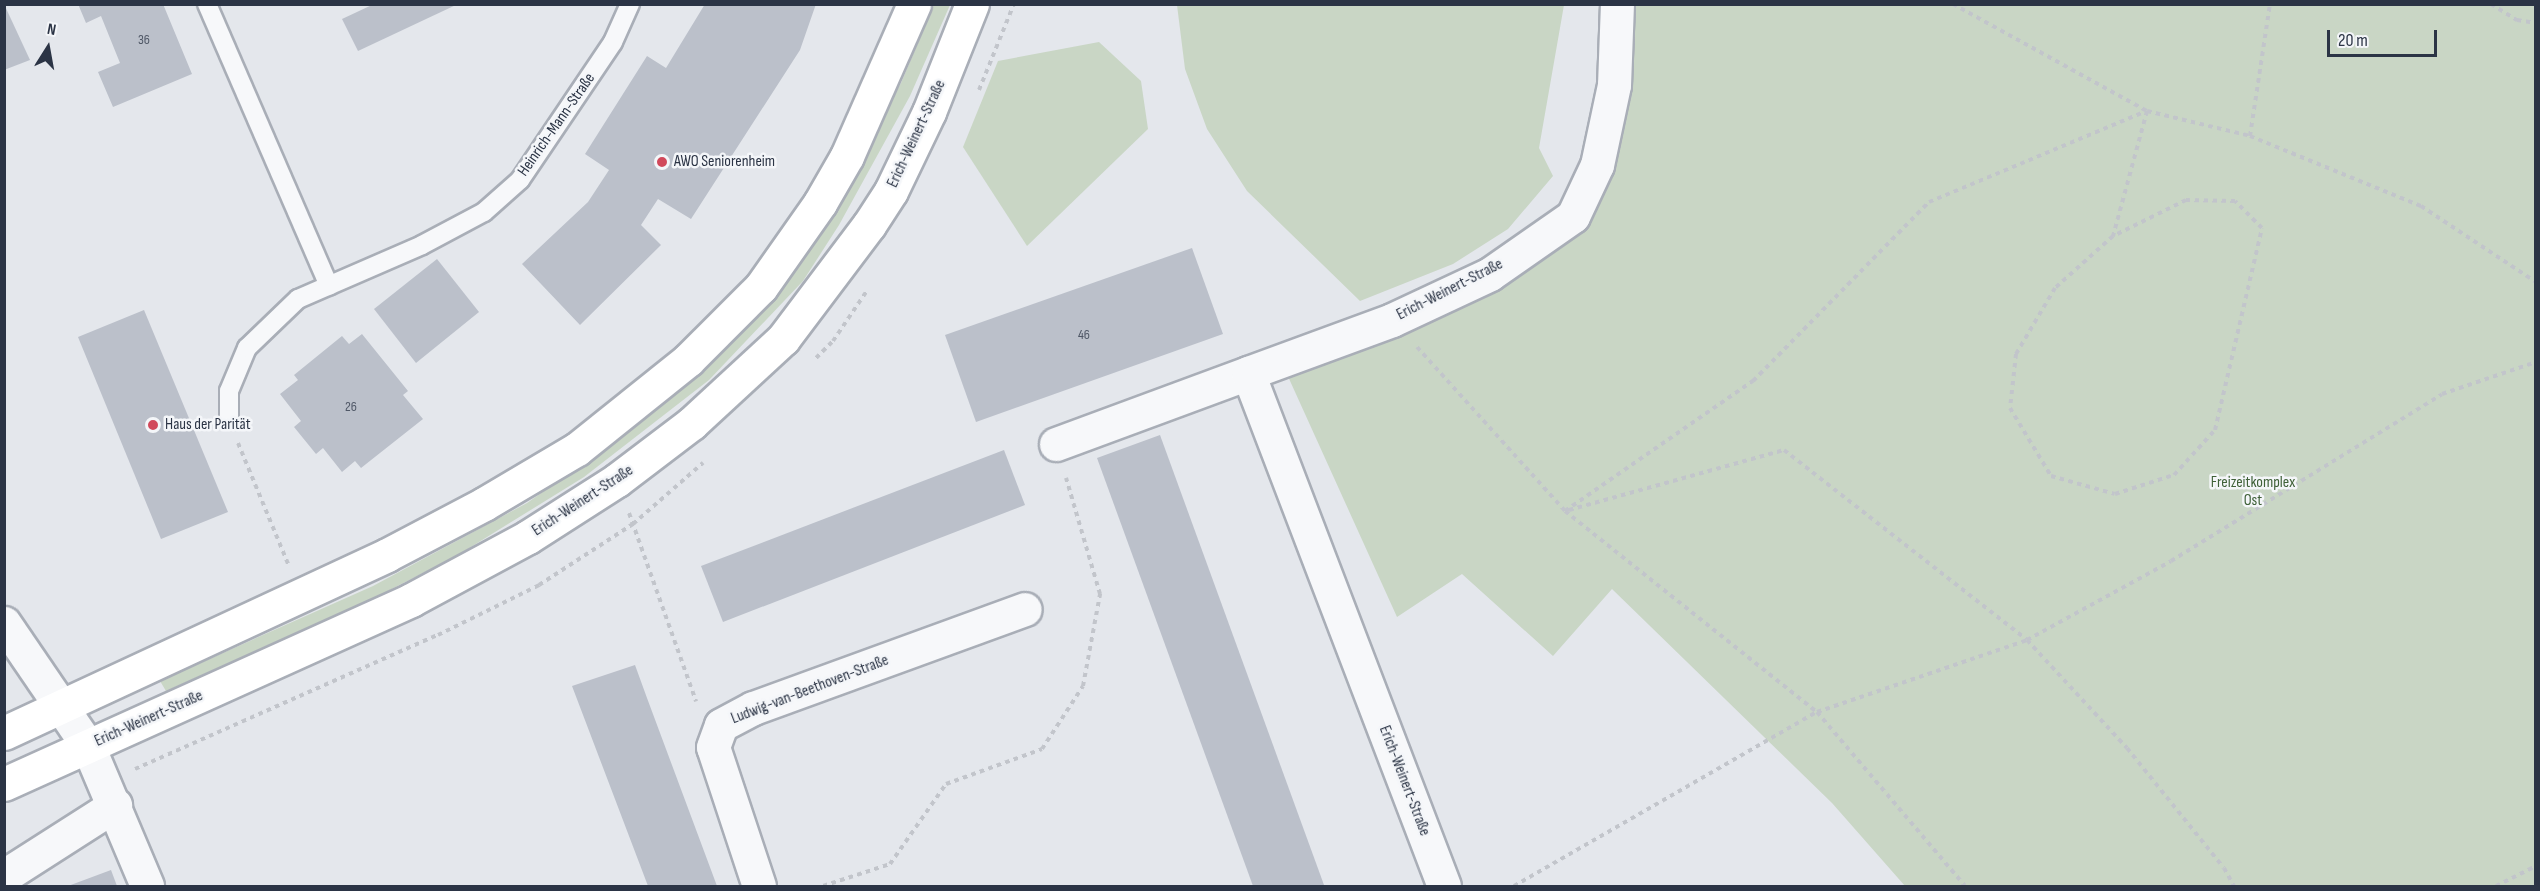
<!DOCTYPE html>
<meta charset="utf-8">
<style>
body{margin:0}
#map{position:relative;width:2540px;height:891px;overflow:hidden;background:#e4e7ec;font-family:"Sofia Sans Condensed",sans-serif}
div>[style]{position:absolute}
.green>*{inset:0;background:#c9d6c5}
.building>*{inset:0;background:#bbc0ca}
.path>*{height:4px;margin-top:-2px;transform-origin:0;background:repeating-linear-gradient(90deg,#c2c5cb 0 4.5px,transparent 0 9px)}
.roads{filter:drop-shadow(2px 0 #a9aeb7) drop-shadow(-2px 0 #a9aeb7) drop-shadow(0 2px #a9aeb7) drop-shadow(0 -2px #a9aeb7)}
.lane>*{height:18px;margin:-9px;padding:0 9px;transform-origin:9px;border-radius:9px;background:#f7f8fa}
.street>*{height:33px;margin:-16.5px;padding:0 16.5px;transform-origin:16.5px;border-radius:16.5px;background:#f7f8fa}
.secondary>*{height:33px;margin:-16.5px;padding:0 16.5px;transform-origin:16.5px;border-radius:16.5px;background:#fff}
.dots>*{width:16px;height:16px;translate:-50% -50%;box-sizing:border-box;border:3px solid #f4f6f9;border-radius:50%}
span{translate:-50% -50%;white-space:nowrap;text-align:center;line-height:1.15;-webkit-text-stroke:5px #f4f6f9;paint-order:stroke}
.number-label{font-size:14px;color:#4f5766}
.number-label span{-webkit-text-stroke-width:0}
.street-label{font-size:16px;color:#2b3445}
.poi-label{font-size:16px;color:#2b3445}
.left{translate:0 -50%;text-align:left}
.park-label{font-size:16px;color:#3f6138}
.frame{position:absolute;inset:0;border:6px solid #2b3445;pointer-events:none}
.north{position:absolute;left:18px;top:18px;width:60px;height:60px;-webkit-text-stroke:4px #f4f6f9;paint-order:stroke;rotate:11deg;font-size:16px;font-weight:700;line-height:24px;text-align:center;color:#2b3445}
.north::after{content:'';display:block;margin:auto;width:21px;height:27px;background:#2b3445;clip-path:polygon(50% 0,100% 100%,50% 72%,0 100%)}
.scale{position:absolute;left:2327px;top:30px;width:110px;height:27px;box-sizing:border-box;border:3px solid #2b3445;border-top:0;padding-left:8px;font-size:18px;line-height:21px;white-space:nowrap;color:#2b3445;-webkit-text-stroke:4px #f4f6f9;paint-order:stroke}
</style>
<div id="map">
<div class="green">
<div style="clip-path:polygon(934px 5px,950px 5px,910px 96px,839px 225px,803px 281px,709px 380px,584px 477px,458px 555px,378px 596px,166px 691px,160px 681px,373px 586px,527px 503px,577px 468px,862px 154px,901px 83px)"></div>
<div style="clip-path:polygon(1177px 5px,1564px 5px,1539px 148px,1553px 176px,1508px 229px,1453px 264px,1360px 301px,1247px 191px,1207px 129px,1185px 69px)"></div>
<div style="clip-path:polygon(1617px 5px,2535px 5px,2535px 886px,1905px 886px,1832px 803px,1612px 589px,1553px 656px,1462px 574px,1397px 617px,1281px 361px,1573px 216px)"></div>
<div style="clip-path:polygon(1099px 42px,1141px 81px,1148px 129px,1027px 246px,963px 147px,998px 61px)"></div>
</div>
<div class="building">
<div style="clip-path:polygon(4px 4px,30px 60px,4px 70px)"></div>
<div style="clip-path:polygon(78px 4px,163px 4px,192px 74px,113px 107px,98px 72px,120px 63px,101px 16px,86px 23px)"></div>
<div style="clip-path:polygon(374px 4px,458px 4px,358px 51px,342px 19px)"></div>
<div style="clip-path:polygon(705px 4px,816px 4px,800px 50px,691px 219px,658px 199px,641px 225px,661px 245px,580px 325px,522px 264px,588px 202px,609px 170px,585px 154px,647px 56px,666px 68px)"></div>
<div style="clip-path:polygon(1192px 248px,1223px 334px,976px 422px,945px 335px)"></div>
<div style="clip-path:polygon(437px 259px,479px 312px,416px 363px,374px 309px)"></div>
<div style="clip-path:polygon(144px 310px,228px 512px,161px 539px,78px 337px)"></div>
<div style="clip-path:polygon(362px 334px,408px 391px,403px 395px,423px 419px,361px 468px,355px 461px,342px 472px,323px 448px,316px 454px,294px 427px,301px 421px,280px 394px,298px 380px,294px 375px,342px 336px,349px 344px)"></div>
<div style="clip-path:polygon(1160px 435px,1324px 885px,1320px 886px,1253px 886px,1097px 458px)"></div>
<div style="clip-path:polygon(1004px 450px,1025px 505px,723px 622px,701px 566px)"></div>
<div style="clip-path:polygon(635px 665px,647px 698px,717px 886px,648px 886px,572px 686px)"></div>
<div style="clip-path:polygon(111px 870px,117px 886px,68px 886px)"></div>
</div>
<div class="path">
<div style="left:1953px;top:4px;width:222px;rotate:28.9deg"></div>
<div style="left:2147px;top:111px;width:130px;rotate:105.2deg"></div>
<div style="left:2113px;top:236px;width:78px;rotate:138.1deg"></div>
<div style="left:2055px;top:288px;width:77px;rotate:120.6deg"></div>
<div style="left:2016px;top:354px;width:54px;rotate:96.3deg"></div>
<div style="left:2010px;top:408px;width:79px;rotate:58.9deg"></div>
<div style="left:2051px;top:476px;width:66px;rotate:15.7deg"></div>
<div style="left:2115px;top:494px;width:62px;rotate:-17.9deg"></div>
<div style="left:2174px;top:475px;width:61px;rotate:-47.7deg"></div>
<div style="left:2215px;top:430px;width:207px;rotate:-76.9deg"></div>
<div style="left:2262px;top:228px;width:38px;rotate:-135deg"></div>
<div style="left:2235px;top:201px;width:49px;rotate:-178.8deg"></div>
<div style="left:2186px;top:200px;width:81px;rotate:153.7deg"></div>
<div style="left:2491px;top:4px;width:31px;rotate:32deg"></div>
<div style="left:2517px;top:20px;width:19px;rotate:9deg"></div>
<div style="left:979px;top:90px;width:93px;rotate:-67.9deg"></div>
<div style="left:2250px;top:136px;width:134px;rotate:-81.4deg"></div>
<div style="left:1417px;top:347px;width:221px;rotate:47.9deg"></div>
<div style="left:1565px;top:511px;width:322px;rotate:38.6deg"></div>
<div style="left:1817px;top:712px;width:228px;rotate:49.6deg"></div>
<div style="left:816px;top:358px;width:24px;rotate:-45deg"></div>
<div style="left:833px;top:341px;width:59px;rotate:-56deg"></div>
<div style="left:238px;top:443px;width:131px;rotate:67.5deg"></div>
<div style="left:1569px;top:510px;width:223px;rotate:-15.6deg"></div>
<div style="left:1784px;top:450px;width:308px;rotate:38deg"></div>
<div style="left:2027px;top:640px;width:147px;rotate:47.2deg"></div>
<div style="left:2127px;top:748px;width:154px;rotate:51.1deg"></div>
<div style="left:2224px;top:868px;width:21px;rotate:61deg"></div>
<div style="left:1565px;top:511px;width:229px;rotate:-34.7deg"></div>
<div style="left:1753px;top:381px;width:251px;rotate:-45.5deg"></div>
<div style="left:1929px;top:202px;width:236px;rotate:-22.7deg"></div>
<div style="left:2147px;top:111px;width:106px;rotate:13.6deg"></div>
<div style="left:2250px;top:136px;width:185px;rotate:22.3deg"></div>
<div style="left:2421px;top:206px;width:138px;rotate:33.5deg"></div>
<div style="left:629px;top:513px;width:200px;rotate:70.4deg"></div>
<div style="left:135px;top:769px;width:331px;rotate:-23.9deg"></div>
<div style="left:438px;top:635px;width:113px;rotate:-26.3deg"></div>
<div style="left:539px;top:585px;width:112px;rotate:-33deg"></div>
<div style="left:633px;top:524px;width:93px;rotate:-41.1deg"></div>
<div style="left:823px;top:886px;width:71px;rotate:-18.2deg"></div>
<div style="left:890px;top:864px;width:98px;rotate:-55deg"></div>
<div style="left:946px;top:784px;width:102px;rotate:-20deg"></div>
<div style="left:1042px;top:749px;width:75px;rotate:-56.9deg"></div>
<div style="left:1083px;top:686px;width:94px;rotate:-79.5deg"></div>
<div style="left:1100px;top:594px;width:121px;rotate:-106.3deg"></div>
<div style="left:1514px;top:886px;width:349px;rotate:-29.9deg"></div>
<div style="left:1817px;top:712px;width:222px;rotate:-18.9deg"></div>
<div style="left:2027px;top:640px;width:164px;rotate:-28.7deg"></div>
<div style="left:2171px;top:561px;width:318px;rotate:-31.6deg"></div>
<div style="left:2442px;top:394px;width:99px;rotate:-18.8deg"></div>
<div style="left:2496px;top:886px;width:45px;rotate:-26.6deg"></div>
</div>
<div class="roads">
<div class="lane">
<div style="left:207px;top:4px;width:307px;rotate:66.6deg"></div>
<div style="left:229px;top:419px;width:28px;rotate:-90deg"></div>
<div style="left:229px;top:391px;width:47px;rotate:-67.3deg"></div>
<div style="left:247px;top:348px;width:71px;rotate:-43.9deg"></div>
<div style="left:298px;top:299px;width:135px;rotate:-23.5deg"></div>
<div style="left:422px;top:245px;width:70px;rotate:-28deg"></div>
<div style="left:484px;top:212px;width:48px;rotate:-41.6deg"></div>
<div style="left:520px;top:180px;width:166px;rotate:-56deg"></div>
<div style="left:613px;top:42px;width:42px;rotate:-65.9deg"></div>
</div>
<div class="street">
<div style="left:1056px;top:444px;width:205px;rotate:-20.3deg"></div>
<div style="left:4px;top:623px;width:149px;rotate:55.7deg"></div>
<div style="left:88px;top:746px;width:152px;rotate:67.1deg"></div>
<div style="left:4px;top:876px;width:132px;rotate:-32.6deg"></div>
<div style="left:759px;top:886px;width:146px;rotate:-108.3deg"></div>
<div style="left:713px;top:747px;width:23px;rotate:-70deg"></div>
<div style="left:721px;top:725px;width:36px;rotate:-28deg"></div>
<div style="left:753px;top:708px;width:289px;rotate:-20deg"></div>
<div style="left:1444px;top:886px;width:549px;rotate:-110.91deg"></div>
<div style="left:1248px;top:373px;width:153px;rotate:-20.2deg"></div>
<div style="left:1392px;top:320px;width:108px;rotate:-25.1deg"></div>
<div style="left:1490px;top:274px;width:101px;rotate:-34.9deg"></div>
<div style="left:1573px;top:216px;width:56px;rotate:-64.8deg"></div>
<div style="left:1597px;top:165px;width:82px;rotate:-78deg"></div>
<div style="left:1614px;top:85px;width:81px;rotate:-87.9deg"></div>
</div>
<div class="secondary">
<div style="left:4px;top:733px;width:422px;rotate:-24.9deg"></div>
<div style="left:387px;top:555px;width:110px;rotate:-27.7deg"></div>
<div style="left:484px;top:504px;width:108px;rotate:-30.6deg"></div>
<div style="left:577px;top:449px;width:142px;rotate:-38.7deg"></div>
<div style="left:688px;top:360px;width:103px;rotate:-45deg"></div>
<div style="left:761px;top:287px;width:103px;rotate:-54.9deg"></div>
<div style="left:820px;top:203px;width:54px;rotate:-60.1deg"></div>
<div style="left:847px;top:156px;width:166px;rotate:-66.2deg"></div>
<div style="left:4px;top:784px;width:447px;rotate:-24.3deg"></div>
<div style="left:411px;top:600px;width:133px;rotate:-28.3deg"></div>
<div style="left:528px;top:537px;width:106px;rotate:-32.6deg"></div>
<div style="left:617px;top:480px;width:94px;rotate:-37.2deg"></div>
<div style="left:692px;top:423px;width:124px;rotate:-42.7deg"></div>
<div style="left:783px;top:339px;width:143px;rotate:-53deg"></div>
<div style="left:869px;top:225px;width:40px;rotate:-57.1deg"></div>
<div style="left:891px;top:191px;width:88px;rotate:-64.3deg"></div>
<div style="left:929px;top:112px;width:116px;rotate:-68.3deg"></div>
</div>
</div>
<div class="dots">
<div style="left:662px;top:162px;background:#d1495b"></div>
<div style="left:153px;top:425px;background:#d1495b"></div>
</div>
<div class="number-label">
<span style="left:144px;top:40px">36</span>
<span style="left:1084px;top:335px">46</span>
<span style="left:351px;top:407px">26</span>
</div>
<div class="street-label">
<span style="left:557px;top:125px;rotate:-55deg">Heinrich-Mann-Straße</span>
<span style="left:917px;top:134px;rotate:-65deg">Erich-Weinert-Straße</span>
<span style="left:1450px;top:290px;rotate:-27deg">Erich-Weinert-Straße</span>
<span style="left:583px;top:501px;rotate:-33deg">Erich-Weinert-Straße</span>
<span style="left:810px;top:690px;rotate:-21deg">Ludwig-van-Beethoven-Straße</span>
<span style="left:149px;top:719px;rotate:-24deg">Erich-Weinert-Straße</span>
<span style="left:1404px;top:781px;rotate:69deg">Erich-Weinert-Straße</span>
</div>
<div class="poi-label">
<span class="left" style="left:674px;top:162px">AWO Seniorenheim</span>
<span class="left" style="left:165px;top:425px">Haus der Parität</span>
</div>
<div class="park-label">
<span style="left:2253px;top:492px">Freizeitkomplex<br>Ost</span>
</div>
<div class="frame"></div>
<div class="north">N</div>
<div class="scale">20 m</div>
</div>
